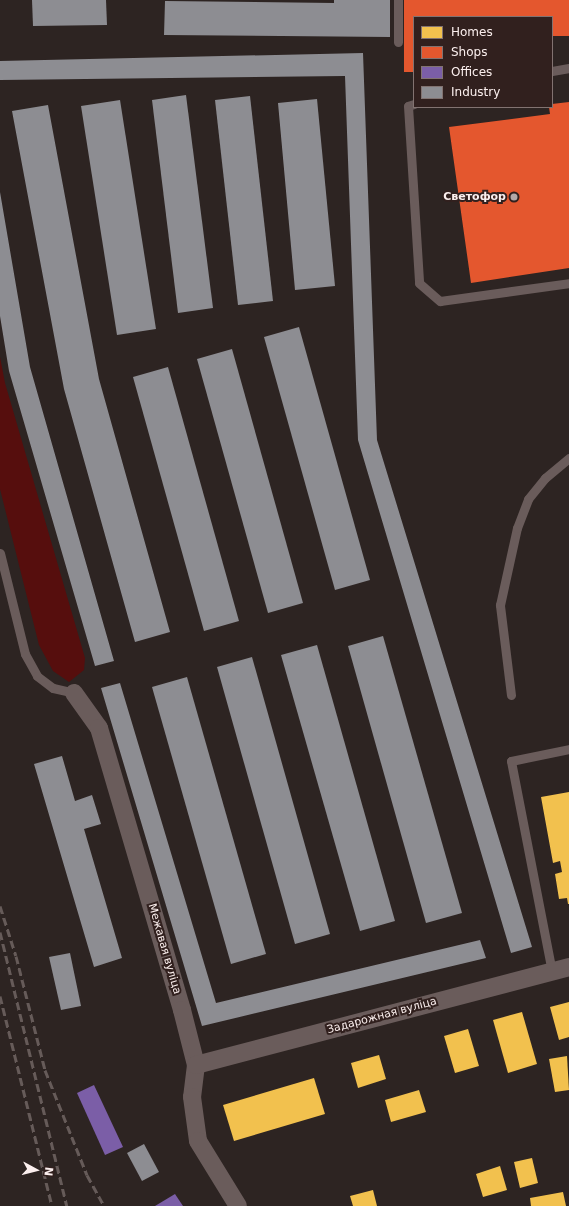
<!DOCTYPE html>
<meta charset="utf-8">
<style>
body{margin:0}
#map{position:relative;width:569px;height:1206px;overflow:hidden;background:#2d2422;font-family:"DejaVu Sans",sans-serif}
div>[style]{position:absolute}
.green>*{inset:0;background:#560e0d}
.homes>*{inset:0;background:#f2c14e}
.shops>*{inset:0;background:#e4572e}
.offices>*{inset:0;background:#7b5ea7}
.industry>*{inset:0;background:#8d8d92}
.service>*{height:9px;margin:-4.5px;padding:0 4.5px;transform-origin:4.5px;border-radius:4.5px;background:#6a5c5b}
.minor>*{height:18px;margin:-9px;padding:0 9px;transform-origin:9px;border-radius:9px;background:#6a5c5b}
.rail>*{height:3px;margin-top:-1.5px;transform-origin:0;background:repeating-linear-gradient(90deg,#665b59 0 8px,transparent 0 12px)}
.dots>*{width:11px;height:11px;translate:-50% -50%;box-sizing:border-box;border:2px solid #31201e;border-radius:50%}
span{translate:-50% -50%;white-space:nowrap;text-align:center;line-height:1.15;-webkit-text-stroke:4px #31201e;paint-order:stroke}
.poi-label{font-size:11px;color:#fbefee;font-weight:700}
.right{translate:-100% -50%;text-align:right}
.street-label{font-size:11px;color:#fbefee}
.legend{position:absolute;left:413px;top:16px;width:140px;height:92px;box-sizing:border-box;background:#31201e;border:1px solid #827371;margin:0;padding:5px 7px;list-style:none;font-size:12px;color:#fbefee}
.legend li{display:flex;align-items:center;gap:8px;height:20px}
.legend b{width:20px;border:1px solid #827371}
.north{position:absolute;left:16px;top:1150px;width:40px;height:40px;-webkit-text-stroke:3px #31201e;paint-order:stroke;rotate:97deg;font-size:11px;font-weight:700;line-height:16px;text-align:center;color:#fbefee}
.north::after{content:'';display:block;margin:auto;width:14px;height:18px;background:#fbefee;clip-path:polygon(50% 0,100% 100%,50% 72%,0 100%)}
</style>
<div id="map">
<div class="green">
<div style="clip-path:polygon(0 357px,5px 383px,85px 658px,84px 670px,69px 682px,53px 671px,39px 645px,0 489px)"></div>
</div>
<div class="homes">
<div style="clip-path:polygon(569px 792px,569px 904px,568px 904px,567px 898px,559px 899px,555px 874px,562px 872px,560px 861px,553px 863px,541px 797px)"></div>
<div style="clip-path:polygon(569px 1002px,569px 1037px,559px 1040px,550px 1007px)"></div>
<div style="clip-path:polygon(522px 1012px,537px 1064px,508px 1073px,493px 1020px)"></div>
<div style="clip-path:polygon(468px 1029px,479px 1066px,455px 1073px,444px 1036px)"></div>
<div style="clip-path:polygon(379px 1055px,386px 1079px,358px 1088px,351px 1063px)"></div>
<div style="clip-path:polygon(567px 1056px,569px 1090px,555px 1092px,549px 1059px)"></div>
<div style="clip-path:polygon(314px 1078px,325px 1114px,234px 1141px,223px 1105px)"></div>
<div style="clip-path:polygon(419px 1090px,426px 1112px,391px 1122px,385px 1100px)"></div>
<div style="clip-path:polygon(532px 1158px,538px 1183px,520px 1188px,514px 1162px)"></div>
<div style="clip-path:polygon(500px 1166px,507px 1190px,483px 1197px,476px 1174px)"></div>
<div style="clip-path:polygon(373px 1190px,377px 1206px,353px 1206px,350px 1196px)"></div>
<div style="clip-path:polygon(563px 1192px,566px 1206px,531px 1206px,530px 1198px)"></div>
</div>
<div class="shops">
<div style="clip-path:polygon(404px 0,569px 0,569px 36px,552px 36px,552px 17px,414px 17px,414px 72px,404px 72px)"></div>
<div style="clip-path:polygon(569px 102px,569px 268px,471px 283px,449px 127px,550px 114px,549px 107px,552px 104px)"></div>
</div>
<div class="offices">
<div style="clip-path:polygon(94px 1085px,123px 1147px,105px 1155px,77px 1093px)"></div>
<div style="clip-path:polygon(175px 1194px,183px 1206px,155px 1206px)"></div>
</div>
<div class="industry">
<div style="clip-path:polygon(32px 0,106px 0,107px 25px,33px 26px)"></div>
<div style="clip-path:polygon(334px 0,390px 0,390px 37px,164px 35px,165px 1px,334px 3px)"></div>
<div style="clip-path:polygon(363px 53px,377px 440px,532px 947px,511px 953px,358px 440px,345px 76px,0 80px,0 61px)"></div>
<div style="clip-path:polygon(186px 95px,213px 308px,178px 313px,152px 100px)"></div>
<div style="clip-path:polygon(250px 96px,273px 301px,238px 305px,215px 100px)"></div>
<div style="clip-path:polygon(317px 99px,335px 286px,295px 290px,278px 103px)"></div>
<div style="clip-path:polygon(120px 100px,156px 329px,117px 335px,81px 106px)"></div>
<div style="clip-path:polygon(48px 105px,99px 379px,170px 632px,135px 642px,64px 389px,12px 111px)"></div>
<div style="clip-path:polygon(0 192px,30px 367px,114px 661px,95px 666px,9px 371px,0 316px)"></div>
<div style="clip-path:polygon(299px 327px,370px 580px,335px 590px,264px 337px)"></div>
<div style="clip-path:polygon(232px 349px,303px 603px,268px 613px,197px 359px)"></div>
<div style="clip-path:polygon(168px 367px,239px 621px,204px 631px,133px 377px)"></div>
<div style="clip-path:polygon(383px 636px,462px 913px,426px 923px,348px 646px)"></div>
<div style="clip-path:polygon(317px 645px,395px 921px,360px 931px,281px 655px)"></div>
<div style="clip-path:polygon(252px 657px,330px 934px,295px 944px,217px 667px)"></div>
<div style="clip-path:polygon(187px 677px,266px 954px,231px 964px,152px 687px)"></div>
<div style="clip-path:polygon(120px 683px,216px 1003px,480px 940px,486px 958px,202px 1026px,101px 688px)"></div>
<div style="clip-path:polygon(62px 756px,75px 801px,92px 795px,101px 824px,84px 829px,122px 958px,94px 967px,34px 764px)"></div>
<div style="clip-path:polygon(70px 953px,81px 1006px,61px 1010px,49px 957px)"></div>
<div style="clip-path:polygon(144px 1144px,159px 1172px,142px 1181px,127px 1153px)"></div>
</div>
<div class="service">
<div style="left:398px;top:42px;width:42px;rotate:-90deg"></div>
<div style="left:552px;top:71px;width:17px;rotate:-10deg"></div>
<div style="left:414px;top:104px;width:6px;rotate:162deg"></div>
<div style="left:408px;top:106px;width:177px;rotate:86.4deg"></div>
<div style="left:419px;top:283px;width:28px;rotate:41deg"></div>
<div style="left:440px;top:301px;width:130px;rotate:-7.9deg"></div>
<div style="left:0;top:553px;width:104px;rotate:76.1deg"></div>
<div style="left:25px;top:654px;width:25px;rotate:61deg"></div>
<div style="left:37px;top:676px;width:20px;rotate:37deg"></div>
<div style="left:53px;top:688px;width:22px;rotate:13deg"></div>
<div style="left:511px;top:695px;width:91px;rotate:-97deg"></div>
<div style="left:500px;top:605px;width:79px;rotate:-77.6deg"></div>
<div style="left:517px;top:528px;width:31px;rotate:-69deg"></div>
<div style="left:528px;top:499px;width:27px;rotate:-51deg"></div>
<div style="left:545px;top:478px;width:31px;rotate:-40deg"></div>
<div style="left:552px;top:972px;width:215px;rotate:-101deg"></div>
<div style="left:511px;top:761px;width:59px;rotate:-11.7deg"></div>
</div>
<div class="minor">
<div style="left:74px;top:693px;width:43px;rotate:54.5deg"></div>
<div style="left:99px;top:728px;width:294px;rotate:73.6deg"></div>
<div style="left:182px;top:1010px;width:57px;rotate:75.7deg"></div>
<div style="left:196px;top:1065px;width:32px;rotate:97deg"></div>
<div style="left:192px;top:1097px;width:44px;rotate:82.2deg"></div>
<div style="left:198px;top:1141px;width:76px;rotate:58.4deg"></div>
<div style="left:196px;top:1065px;width:386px;rotate:-14.7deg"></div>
</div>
<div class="rail">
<div style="left:0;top:906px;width:52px;rotate:72.3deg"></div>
<div style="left:16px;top:956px;width:118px;rotate:75.7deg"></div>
<div style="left:45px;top:1070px;width:113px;rotate:68.2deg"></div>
<div style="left:87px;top:1175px;width:35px;rotate:61deg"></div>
<div style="left:0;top:932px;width:282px;rotate:76.3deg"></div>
<div style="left:0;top:996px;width:216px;rotate:76.1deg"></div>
</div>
<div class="dots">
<div style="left:514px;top:197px;background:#b3a8a7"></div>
</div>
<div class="poi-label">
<span class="right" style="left:506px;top:197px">Светофор</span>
</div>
<div class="street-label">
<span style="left:164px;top:949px;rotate:74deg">Межавая вуліца</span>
<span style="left:382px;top:1016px;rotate:-15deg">Задарожная вуліца</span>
</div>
<ul class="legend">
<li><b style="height:11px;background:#f2c14e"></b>Homes</li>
<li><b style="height:11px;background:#e4572e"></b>Shops</li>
<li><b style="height:11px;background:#7b5ea7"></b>Offices</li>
<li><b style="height:11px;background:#8d8d92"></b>Industry</li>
</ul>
<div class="north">N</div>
</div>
